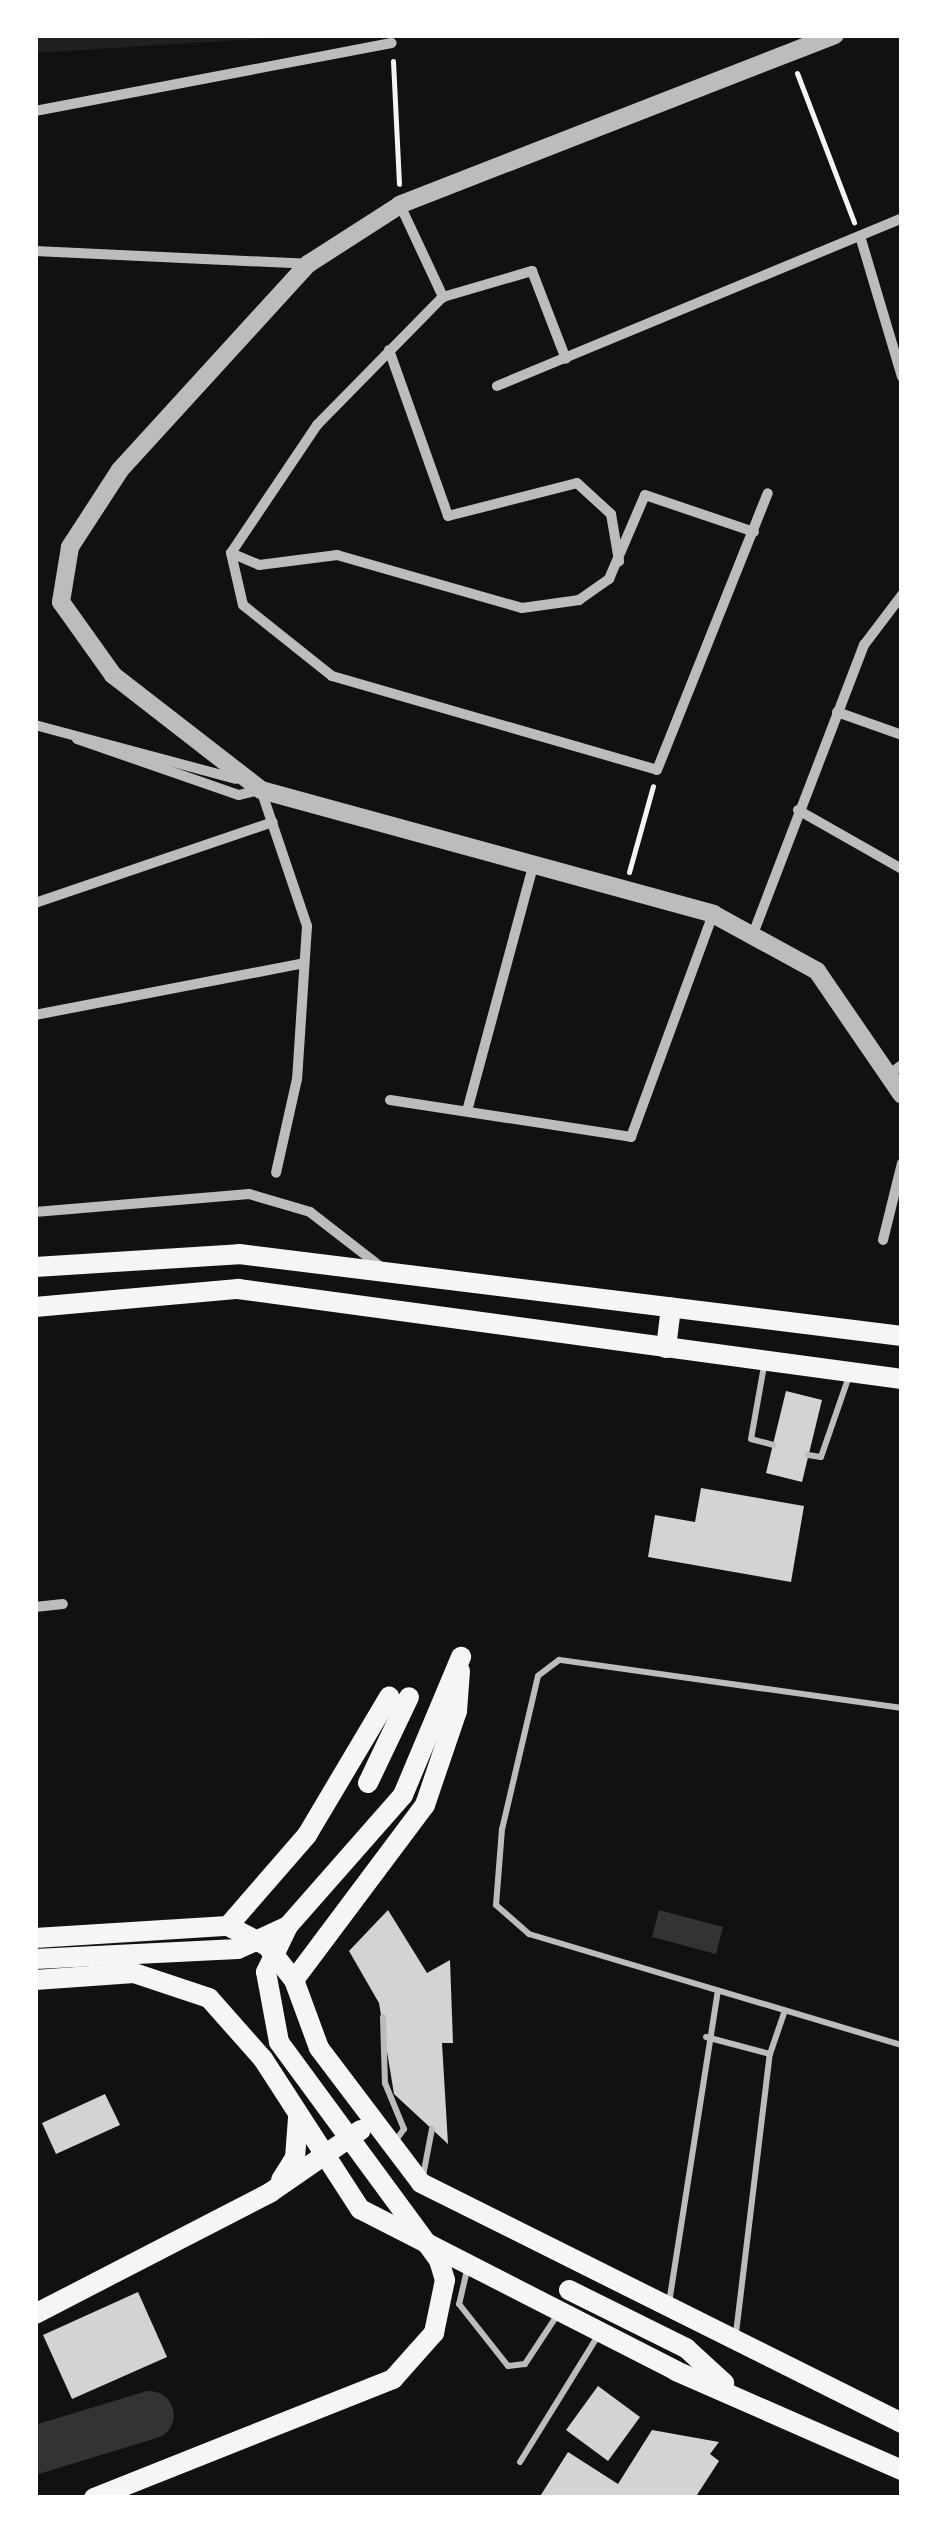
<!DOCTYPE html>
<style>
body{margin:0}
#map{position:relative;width:937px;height:2533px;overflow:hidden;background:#111;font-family:Helvetica,sans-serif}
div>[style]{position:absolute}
.green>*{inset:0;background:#202020}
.water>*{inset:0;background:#333}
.river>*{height:48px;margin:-24px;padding:0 24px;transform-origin:24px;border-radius:24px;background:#333}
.building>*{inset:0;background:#d3d3d3}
.path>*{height:5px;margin:-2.5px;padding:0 2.5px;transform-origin:2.5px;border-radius:2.5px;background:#f5f5f5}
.service>*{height:6px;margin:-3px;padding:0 3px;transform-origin:3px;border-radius:3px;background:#bcbcbc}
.minor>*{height:10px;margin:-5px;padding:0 5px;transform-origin:5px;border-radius:5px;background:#bcbcbc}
.tertiary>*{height:18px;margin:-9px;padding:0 9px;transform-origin:9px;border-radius:9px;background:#bcbcbc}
.secondary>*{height:20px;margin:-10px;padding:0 10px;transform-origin:10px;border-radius:10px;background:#f5f5f5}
span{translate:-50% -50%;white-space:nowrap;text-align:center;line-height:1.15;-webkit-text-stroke:9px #fff;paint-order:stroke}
.frame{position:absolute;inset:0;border:38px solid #fff;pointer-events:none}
</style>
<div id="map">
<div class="green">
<div style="clip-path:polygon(35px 35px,319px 35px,35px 53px)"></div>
</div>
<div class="water">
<div style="clip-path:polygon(659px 1910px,723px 1927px,716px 1954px,652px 1937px)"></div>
</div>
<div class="river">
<div style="left:35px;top:2450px;width:120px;rotate:-16.9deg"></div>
</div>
<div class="building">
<div style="clip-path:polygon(786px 1391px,822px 1400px,802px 1482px,766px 1473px)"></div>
<div style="clip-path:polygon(701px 1488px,804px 1506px,791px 1582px,648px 1557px,655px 1515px,695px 1522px)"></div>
<div style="clip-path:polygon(388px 1910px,427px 1973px,450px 1960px,453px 2043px,442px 2043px,448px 2144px,394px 2094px,379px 2003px,349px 1951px)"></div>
<div style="clip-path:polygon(105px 2094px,120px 2125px,56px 2154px,42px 2123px)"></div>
<div style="clip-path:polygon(138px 2292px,167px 2357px,72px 2399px,43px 2335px)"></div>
<div style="clip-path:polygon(598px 2386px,640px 2417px,608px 2461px,566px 2430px)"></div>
<div style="clip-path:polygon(652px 2430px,719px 2442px,710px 2454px,719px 2461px,695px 2498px,539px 2498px,568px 2452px,618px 2484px)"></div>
</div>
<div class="path">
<div style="left:393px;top:61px;width:123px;rotate:87.2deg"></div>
<div style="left:797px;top:73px;width:160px;rotate:69.1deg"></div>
<div style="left:629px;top:872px;width:89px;rotate:-74.4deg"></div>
</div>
<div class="service">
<div style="left:764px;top:1366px;width:74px;rotate:100.1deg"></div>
<div style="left:751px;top:1439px;width:23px;rotate:15deg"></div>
<div style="left:808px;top:1455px;width:13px;rotate:9deg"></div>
<div style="left:821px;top:1457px;width:86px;rotate:-70.9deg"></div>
<div style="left:902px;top:1708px;width:346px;rotate:-172deg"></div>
<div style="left:559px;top:1660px;width:26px;rotate:143deg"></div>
<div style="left:538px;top:1676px;width:157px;rotate:103.2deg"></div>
<div style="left:502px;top:1829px;width:76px;rotate:94.5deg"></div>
<div style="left:496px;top:1905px;width:44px;rotate:41.3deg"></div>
<div style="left:529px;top:1934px;width:389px;rotate:16.6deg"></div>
<div style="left:383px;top:2017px;width:66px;rotate:88.3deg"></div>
<div style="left:385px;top:2083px;width:50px;rotate:67.6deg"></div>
<div style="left:404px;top:2129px;width:14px;rotate:126deg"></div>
<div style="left:706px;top:2037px;width:66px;rotate:14.9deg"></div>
<div style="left:423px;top:2176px;width:48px;rotate:-79.2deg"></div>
<div style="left:467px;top:2270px;width:35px;rotate:103deg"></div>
<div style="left:459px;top:2304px;width:79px;rotate:51.7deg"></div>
<div style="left:508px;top:2366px;width:17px;rotate:-7deg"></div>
<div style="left:525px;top:2364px;width:60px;rotate:-56.6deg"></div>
<div style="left:669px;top:2303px;width:316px;rotate:-81.1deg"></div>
<div style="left:736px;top:2333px;width:281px;rotate:-83.1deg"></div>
<div style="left:770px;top:2054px;width:43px;rotate:-71.1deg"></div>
<div style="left:520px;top:2462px;width:150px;rotate:-58.3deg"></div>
</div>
<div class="minor">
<div style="left:35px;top:111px;width:363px;rotate:-10.8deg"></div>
<div style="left:400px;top:205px;width:102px;rotate:64.9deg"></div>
<div style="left:860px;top:236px;width:147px;rotate:73.4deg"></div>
<div style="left:35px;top:251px;width:273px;rotate:2.7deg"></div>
<div style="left:389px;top:350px;width:176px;rotate:70.4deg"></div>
<div style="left:448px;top:516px;width:133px;rotate:-14.3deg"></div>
<div style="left:577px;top:483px;width:46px;rotate:42.4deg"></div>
<div style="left:611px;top:514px;width:48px;rotate:80.3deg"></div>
<div style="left:497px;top:386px;width:438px;rotate:-22.5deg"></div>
<div style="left:231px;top:553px;width:53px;rotate:77deg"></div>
<div style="left:243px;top:605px;width:114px;rotate:38.6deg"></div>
<div style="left:332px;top:676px;width:338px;rotate:16.1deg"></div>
<div style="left:657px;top:770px;width:298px;rotate:-68.2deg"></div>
<div style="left:231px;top:553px;width:30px;rotate:23deg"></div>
<div style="left:259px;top:565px;width:79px;rotate:-7.3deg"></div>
<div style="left:337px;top:555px;width:192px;rotate:16deg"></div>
<div style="left:522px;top:608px;width:58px;rotate:-8deg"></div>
<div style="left:579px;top:600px;width:37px;rotate:-35deg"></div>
<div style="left:609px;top:579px;width:91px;rotate:-66.8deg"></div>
<div style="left:645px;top:495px;width:115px;rotate:18.7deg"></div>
<div style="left:231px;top:553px;width:154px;rotate:-56.1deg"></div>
<div style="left:317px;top:425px;width:180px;rotate:-45.5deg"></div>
<div style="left:443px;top:297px;width:93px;rotate:-16.3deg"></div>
<div style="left:532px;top:271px;width:94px;rotate:68.9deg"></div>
<div style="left:837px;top:712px;width:69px;rotate:19.5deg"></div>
<div style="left:35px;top:725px;width:208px;rotate:15deg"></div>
<div style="left:77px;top:739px;width:171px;rotate:19.1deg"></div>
<div style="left:239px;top:795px;width:21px;rotate:-14deg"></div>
<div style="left:261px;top:790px;width:144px;rotate:71.3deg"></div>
<div style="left:307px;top:926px;width:153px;rotate:93.7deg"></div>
<div style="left:297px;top:1079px;width:96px;rotate:102.6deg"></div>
<div style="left:798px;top:810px;width:120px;rotate:29.6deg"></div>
<div style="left:35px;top:903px;width:251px;rotate:-18.8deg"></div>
<div style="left:753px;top:934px;width:310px;rotate:-69deg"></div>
<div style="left:864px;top:645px;width:63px;rotate:-52.8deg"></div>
<div style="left:35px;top:1015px;width:274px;rotate:-10.9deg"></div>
<div style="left:888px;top:1075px;width:17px;rotate:-36deg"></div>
<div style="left:390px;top:1100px;width:244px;rotate:8.7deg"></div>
<div style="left:631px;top:1137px;width:238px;rotate:-69.8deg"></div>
<div style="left:467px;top:1111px;width:254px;rotate:-74.9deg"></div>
<div style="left:35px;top:1212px;width:215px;rotate:-4.8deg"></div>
<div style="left:249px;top:1194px;width:64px;rotate:16.4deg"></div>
<div style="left:310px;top:1212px;width:90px;rotate:37.8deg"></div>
<div style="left:883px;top:1240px;width:79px;rotate:-76.1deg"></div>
<div style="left:35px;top:1607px;width:28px;rotate:-6deg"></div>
</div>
<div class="tertiary">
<div style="left:835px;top:35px;width:467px;rotate:158.7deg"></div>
<div style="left:400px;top:205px;width:109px;rotate:147.3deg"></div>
<div style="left:308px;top:264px;width:279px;rotate:132.4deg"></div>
<div style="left:120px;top:470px;width:92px;rotate:123deg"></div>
<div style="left:70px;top:547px;width:56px;rotate:99.3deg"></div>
<div style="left:61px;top:602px;width:90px;rotate:54.5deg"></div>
<div style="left:113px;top:675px;width:187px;rotate:37.8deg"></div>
<div style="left:261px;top:790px;width:469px;rotate:15.3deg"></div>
<div style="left:713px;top:914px;width:119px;rotate:28.7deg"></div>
<div style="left:817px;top:971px;width:150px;rotate:55.6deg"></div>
</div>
<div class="secondary">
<div style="left:35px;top:1267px;width:204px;rotate:-3.6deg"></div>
<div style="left:239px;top:1254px;width:668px;rotate:7.05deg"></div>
<div style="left:35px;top:1307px;width:204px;rotate:-5.1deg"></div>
<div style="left:238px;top:1289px;width:670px;rotate:7.72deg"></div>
<div style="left:666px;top:1348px;width:41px;rotate:-83deg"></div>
<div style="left:368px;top:1783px;width:95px;rotate:-64.5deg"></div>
<div style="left:228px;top:1926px;width:121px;rotate:-49deg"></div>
<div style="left:307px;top:1835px;width:161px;rotate:-59.3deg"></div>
<div style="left:35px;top:1938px;width:193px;rotate:-3.6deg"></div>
<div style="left:228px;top:1926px;width:44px;rotate:27.1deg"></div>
<div style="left:267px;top:1946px;width:43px;rotate:51.5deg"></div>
<div style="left:294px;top:1980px;width:72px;rotate:69.8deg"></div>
<div style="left:319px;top:2048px;width:169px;rotate:52.9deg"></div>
<div style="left:421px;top:2183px;width:538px;rotate:26.52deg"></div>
<div style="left:35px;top:1959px;width:203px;rotate:-2.8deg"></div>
<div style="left:238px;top:1949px;width:55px;rotate:-24.7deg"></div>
<div style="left:288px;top:1926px;width:174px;rotate:-48.7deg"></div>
<div style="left:403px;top:1795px;width:150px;rotate:-67.2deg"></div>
<div style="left:35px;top:1980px;width:99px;rotate:-4deg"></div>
<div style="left:134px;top:1973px;width:79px;rotate:18.4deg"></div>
<div style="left:209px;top:1998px;width:81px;rotate:48.5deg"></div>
<div style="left:263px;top:2059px;width:179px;rotate:57.1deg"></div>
<div style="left:360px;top:2209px;width:355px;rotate:27.1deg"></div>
<div style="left:676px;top:2371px;width:247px;rotate:23.7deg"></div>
<div style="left:294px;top:1980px;width:219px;rotate:-53.2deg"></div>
<div style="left:425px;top:1805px;width:99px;rotate:-71.2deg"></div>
<div style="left:457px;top:1711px;width:40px;rotate:-85.7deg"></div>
<div style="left:281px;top:2180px;width:26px;rotate:-58deg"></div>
<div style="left:295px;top:2158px;width:40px;rotate:-85.7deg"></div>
<div style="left:569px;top:2290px;width:131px;rotate:26.4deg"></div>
<div style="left:686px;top:2348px;width:52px;rotate:42.6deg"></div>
<div style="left:35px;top:2314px;width:266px;rotate:-27.3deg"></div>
<div style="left:271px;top:2192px;width:109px;rotate:-34.6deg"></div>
<div style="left:94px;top:2498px;width:322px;rotate:-21.7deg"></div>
<div style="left:393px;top:2379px;width:62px;rotate:-48.3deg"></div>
<div style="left:434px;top:2333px;width:54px;rotate:-78.3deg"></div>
<div style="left:445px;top:2280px;width:21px;rotate:-107deg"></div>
<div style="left:439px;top:2260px;width:270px;rotate:-126.3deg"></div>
<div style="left:279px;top:2042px;width:71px;rotate:-100.5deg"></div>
<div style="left:266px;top:1972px;width:51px;rotate:-64.4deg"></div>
</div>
<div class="frame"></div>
</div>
